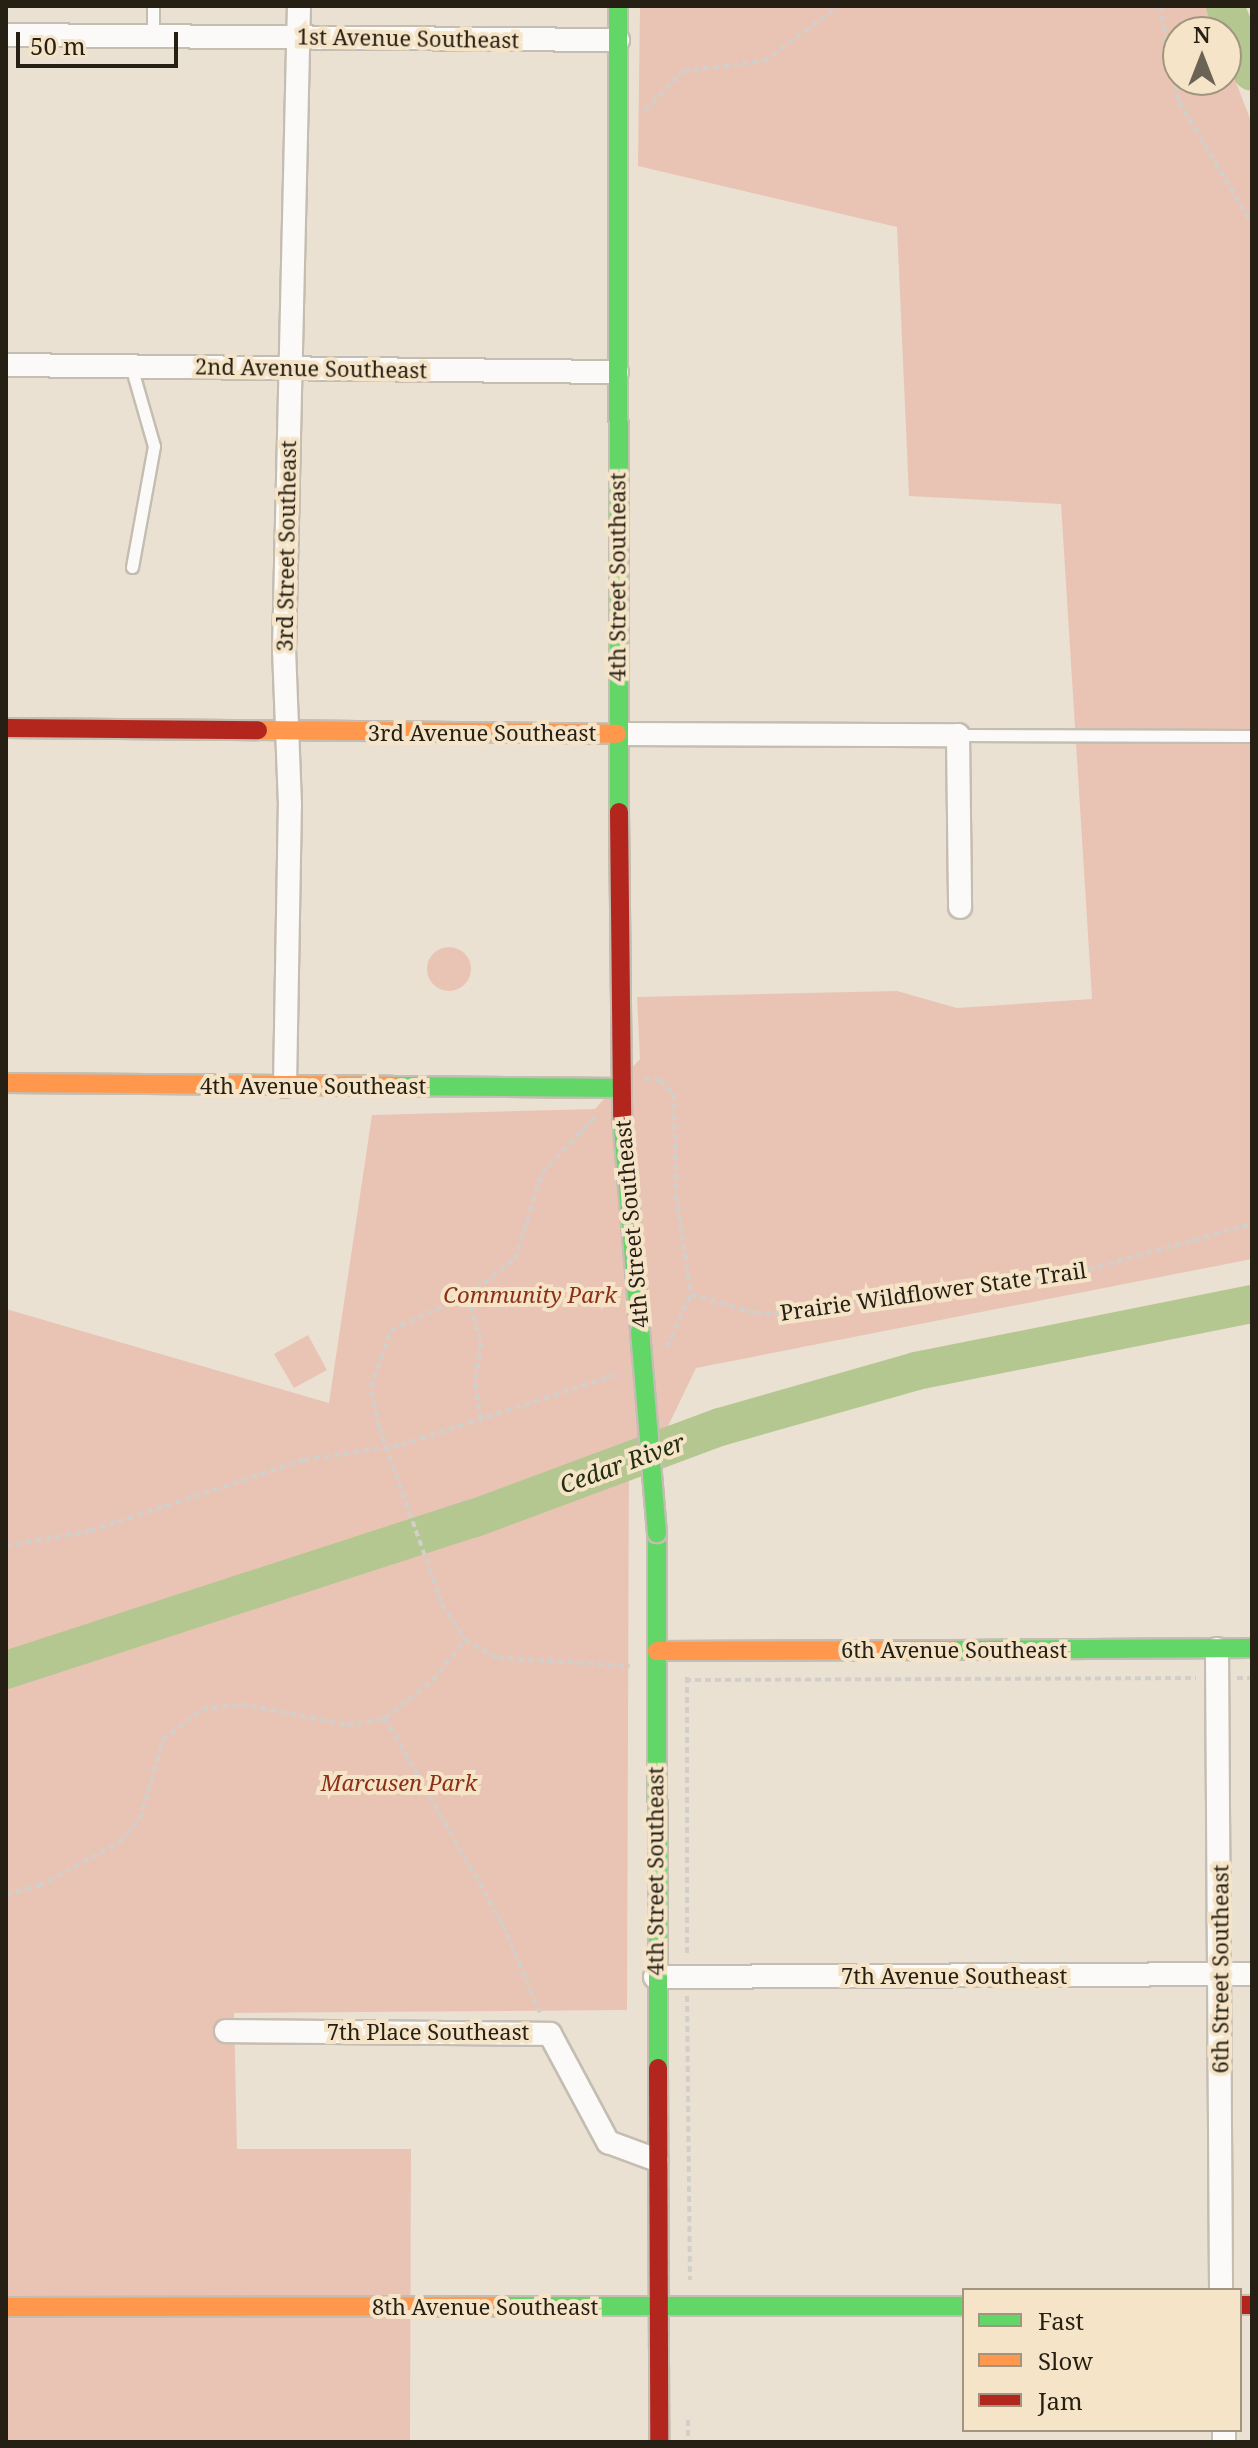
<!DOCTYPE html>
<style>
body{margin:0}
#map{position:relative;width:1258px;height:2448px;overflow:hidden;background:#eae1d2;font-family:"Noto Serif",serif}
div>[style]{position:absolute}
.green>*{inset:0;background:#e9c4b4}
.round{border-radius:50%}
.river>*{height:38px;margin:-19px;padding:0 19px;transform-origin:19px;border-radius:19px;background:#b5c791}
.path>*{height:4px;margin-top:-2px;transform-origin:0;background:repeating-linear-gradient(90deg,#d2cfca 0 6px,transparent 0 10px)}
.roads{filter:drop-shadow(2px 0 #c4bdb1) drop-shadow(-2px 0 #c4bdb1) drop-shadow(0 2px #c4bdb1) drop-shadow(0 -2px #c4bdb1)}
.lane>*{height:11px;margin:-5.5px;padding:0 5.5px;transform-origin:5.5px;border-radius:5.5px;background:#fcfaf8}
.street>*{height:22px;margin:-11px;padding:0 11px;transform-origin:11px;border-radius:11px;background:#fcfaf8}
.fast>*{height:18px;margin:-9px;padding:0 9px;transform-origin:9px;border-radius:9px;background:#63d668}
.slow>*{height:18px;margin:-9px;padding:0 9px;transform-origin:9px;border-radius:9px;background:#ff974d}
.jam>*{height:18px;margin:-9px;padding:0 9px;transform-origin:9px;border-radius:9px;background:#b3261e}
.path-bridge>*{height:4px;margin-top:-2px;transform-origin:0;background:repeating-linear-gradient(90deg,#d2cfca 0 6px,transparent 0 10px)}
.bridges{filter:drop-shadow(2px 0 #c4bdb1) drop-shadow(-2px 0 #c4bdb1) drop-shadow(0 2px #c4bdb1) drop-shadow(0 -2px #c4bdb1)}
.fast-bridge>*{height:18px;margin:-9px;padding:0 9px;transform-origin:9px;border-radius:9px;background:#63d668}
span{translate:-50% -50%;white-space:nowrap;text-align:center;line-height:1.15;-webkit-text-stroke:8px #f5e4c7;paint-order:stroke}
.street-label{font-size:22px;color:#251f14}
.park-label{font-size:22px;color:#8c3017;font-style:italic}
.water-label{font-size:24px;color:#232f11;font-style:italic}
.frame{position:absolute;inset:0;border:8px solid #251f14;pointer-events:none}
.legend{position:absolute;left:962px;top:2288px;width:280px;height:144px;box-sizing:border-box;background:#f5e4c7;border:2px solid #a2957f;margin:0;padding:10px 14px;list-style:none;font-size:24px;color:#251f14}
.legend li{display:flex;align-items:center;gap:16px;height:40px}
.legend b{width:40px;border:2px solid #a2957f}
.north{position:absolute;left:1162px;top:16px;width:80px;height:80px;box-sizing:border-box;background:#f5e4c7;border:2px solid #a2957f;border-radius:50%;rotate:0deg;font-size:22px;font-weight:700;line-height:32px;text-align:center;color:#251f14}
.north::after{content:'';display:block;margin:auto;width:28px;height:36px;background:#6a6356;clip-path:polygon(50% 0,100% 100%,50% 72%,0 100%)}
.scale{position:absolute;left:16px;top:32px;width:162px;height:36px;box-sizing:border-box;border:4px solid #251f14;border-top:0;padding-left:10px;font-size:24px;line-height:28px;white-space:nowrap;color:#251f14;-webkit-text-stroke:6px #f5e4c7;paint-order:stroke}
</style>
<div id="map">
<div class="green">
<div style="clip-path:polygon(640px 6px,1207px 6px,1217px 32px,1178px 32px,1178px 80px,1226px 80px,1226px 56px,1252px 124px,1252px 1259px,696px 1368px,659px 1445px,629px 1451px,627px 2010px,234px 2013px,237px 2149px,411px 2149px,410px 2442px,6px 2442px,6px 1309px,329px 1403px,372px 1115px,595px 1109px,640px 1059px,637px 997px,897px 991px,957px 1008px,1092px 999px,1061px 504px,909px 496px,897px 227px,638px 166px)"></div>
<div class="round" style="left:427px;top:947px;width:44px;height:44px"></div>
<div style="clip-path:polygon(308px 1335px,327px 1370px,294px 1388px,274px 1354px)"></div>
</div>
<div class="river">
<div style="left:1225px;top:6px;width:71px;rotate:67.8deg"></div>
<div style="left:6px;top:1670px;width:493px;rotate:-18deg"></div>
<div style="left:475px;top:1518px;width:261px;rotate:-20.4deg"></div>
<div style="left:720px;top:1427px;width:204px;rotate:-15.9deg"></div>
<div style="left:916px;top:1371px;width:343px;rotate:-11.3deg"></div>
</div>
<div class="path">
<div style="left:1160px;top:6px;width:98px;rotate:78.8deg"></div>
<div style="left:1179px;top:102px;width:142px;rotate:59.1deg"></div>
<div style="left:645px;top:110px;width:54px;rotate:-45.7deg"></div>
<div style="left:683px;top:71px;width:82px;rotate:-7deg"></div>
<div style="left:764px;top:61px;width:93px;rotate:-36.3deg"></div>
<div style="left:645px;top:1078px;width:15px;rotate:8deg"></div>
<div style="left:660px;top:1080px;width:20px;rotate:45deg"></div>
<div style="left:674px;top:1094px;width:101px;rotate:88.9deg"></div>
<div style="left:676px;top:1195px;width:100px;rotate:81.4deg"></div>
<div style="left:691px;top:1294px;width:67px;rotate:16.5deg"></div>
<div style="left:755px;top:1313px;width:41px"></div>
<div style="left:796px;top:1313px;width:276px;rotate:-7.9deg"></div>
<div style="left:1069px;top:1275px;width:190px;rotate:-15.6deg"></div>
<div style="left:468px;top:1296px;width:49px;rotate:74.5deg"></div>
<div style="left:481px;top:1343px;width:41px;rotate:98.3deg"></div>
<div style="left:475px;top:1384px;width:36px;rotate:80deg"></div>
<div style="left:667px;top:1347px;width:58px;rotate:-65.6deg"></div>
<div style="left:379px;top:1427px;width:41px;rotate:-101.3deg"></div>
<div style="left:371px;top:1387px;width:60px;rotate:-70.7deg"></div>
<div style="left:391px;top:1330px;width:85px;rotate:-24.4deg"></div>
<div style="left:468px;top:1295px;width:59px;rotate:-37.5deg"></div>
<div style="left:515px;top:1259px;width:90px;rotate:-72.6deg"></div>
<div style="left:542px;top:1173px;width:77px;rotate:-46.6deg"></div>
<div style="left:6px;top:1546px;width:85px;rotate:-10.1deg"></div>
<div style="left:90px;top:1531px;width:225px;rotate:-18.4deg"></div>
<div style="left:304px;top:1460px;width:98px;rotate:-8.8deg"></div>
<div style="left:401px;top:1445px;width:228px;rotate:-18.1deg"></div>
<div style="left:442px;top:1604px;width:43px;rotate:57.4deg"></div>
<div style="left:465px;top:1640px;width:38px;rotate:29deg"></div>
<div style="left:498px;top:1658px;width:132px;rotate:3.5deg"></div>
<div style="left:687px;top:1677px;width:279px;rotate:90deg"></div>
<div style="left:1237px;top:1678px;width:15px"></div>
<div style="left:685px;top:1680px;width:511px;rotate:-0.22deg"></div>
<div style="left:385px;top:1718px;width:238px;rotate:60.3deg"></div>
<div style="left:503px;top:1925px;width:95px;rotate:67.2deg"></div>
<div style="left:6px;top:1894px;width:34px;rotate:-14deg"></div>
<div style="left:39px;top:1886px;width:92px;rotate:-28.5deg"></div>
<div style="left:120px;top:1842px;width:30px;rotate:-49deg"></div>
<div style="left:140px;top:1819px;width:82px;rotate:-73.8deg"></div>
<div style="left:163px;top:1740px;width:50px;rotate:-38.5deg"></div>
<div style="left:202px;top:1709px;width:39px;rotate:-7deg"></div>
<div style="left:241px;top:1704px;width:108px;rotate:11.2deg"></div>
<div style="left:347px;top:1725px;width:39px;rotate:-10deg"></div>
<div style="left:385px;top:1718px;width:61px;rotate:-38.4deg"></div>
<div style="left:433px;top:1680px;width:51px;rotate:-51.3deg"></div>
<div style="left:687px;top:1996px;width:284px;rotate:89.4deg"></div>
<div style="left:688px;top:2420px;width:22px;rotate:90deg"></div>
</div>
<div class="roads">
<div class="lane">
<div style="left:153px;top:6px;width:30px;rotate:90deg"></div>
<div style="left:131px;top:366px;width:83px;rotate:74deg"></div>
<div style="left:154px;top:446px;width:123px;rotate:100.3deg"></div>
<div style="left:958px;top:735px;width:294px;rotate:0.2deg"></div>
</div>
<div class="street">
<div style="left:6px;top:35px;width:612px;rotate:0.47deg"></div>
<div style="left:6px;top:365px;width:611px;rotate:0.66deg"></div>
<div style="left:617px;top:734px;width:341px;rotate:0.2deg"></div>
<div style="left:958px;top:735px;width:172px;rotate:89.3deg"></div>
<div style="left:285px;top:1086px;width:281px;rotate:-89deg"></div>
<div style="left:290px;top:805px;width:154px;rotate:-92.2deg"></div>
<div style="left:284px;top:651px;width:645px;rotate:-88.67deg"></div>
<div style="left:1217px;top:1649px;width:641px;rotate:89.64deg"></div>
<div style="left:655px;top:1977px;width:597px;rotate:-0.29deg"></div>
<div style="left:226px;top:2031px;width:324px;rotate:0.5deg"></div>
<div style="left:550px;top:2034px;width:123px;rotate:61.8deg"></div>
<div style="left:608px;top:2142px;width:52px;rotate:20.2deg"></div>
<div style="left:1224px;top:2430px;width:12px;rotate:90deg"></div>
</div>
<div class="fast">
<div style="left:618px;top:6px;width:806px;rotate:89.93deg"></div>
<div style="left:392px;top:1086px;width:228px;rotate:0.5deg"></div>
<div style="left:622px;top:1116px;width:216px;rotate:85.2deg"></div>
<div style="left:657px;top:1533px;width:535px;rotate:89.89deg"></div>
<div style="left:952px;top:1650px;width:300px;rotate:-0.4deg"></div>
<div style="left:496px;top:2306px;width:468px"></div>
</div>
<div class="slow">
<div style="left:258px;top:730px;width:359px;rotate:0.6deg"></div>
<div style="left:6px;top:1083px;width:386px;rotate:0.4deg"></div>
<div style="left:657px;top:1651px;width:295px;rotate:-0.2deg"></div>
<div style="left:6px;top:2307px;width:490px;rotate:-0.1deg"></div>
</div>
<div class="jam">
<div style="left:6px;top:728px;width:252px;rotate:0.5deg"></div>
<div style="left:619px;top:812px;width:304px;rotate:89.4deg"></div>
<div style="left:658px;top:2068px;width:374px;rotate:89.8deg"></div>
<div style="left:1240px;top:2305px;width:12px"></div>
</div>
</div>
<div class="path-bridge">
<div style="left:379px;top:1427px;width:188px;rotate:70.4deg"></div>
</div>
<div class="bridges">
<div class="fast-bridge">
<div style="left:640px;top:1331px;width:203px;rotate:85.2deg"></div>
</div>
</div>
<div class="street-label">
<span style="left:408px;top:38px;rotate:1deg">1st Avenue Southeast</span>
<span style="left:311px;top:368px;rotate:1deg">2nd Avenue Southeast</span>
<span style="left:286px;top:546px;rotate:-89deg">3rd Street Southeast</span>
<span style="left:617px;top:577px;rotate:-90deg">4th Street Southeast</span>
<span style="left:482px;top:733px">3rd Avenue Southeast</span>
<span style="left:313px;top:1086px">4th Avenue Southeast</span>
<span style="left:631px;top:1224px;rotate:-95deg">4th Street Southeast</span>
<span style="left:933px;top:1291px;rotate:-8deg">Prairie Wildflower State Trail</span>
<span style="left:954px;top:1650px">6th Avenue Southeast</span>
<span style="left:655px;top:1871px;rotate:-90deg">4th Street Southeast</span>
<span style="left:1220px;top:1969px;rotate:-90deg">6th Street Southeast</span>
<span style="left:954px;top:1976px">7th Avenue Southeast</span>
<span style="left:428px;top:2032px">7th Place Southeast</span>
<span style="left:485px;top:2307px">8th Avenue Southeast</span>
</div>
<div class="park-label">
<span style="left:530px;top:1295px">Community Park</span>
<span style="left:399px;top:1783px">Marcusen Park</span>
</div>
<div class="water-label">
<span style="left:622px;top:1463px;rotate:-20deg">Cedar River</span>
</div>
<div class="frame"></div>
<ul class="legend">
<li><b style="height:10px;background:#63d668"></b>Fast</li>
<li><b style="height:10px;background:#ff974d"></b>Slow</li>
<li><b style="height:10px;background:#b3261e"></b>Jam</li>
</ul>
<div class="north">N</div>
<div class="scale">50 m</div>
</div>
